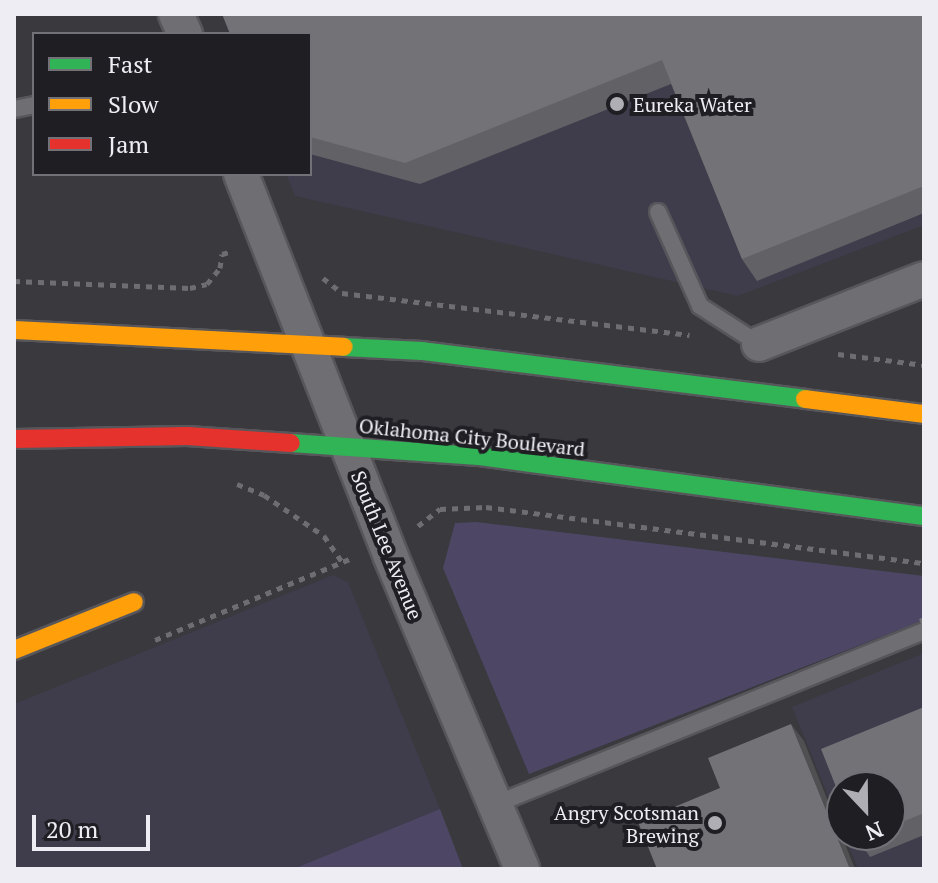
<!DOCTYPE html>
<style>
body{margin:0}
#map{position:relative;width:938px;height:883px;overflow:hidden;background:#39393e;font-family:"PT Serif",serif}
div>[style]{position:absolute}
.built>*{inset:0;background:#3f3c4c}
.green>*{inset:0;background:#4d4765}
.path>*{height:5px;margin-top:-2.5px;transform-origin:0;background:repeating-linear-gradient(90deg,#6e6d71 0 6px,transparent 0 12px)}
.roads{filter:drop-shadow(2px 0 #57565b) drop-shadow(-2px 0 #57565b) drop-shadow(0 2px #57565b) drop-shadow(0 -2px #57565b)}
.lane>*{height:16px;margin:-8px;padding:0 8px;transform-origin:8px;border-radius:8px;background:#6f6e72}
.street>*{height:34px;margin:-17px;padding:0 17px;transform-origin:17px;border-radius:17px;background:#6f6e72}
.fast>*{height:18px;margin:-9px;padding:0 9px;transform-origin:9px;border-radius:9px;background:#30b455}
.slow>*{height:18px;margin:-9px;padding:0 9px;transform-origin:9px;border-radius:9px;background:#ff9f0a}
.jam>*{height:18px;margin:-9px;padding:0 9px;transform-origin:9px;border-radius:9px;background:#e5322d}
.wall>*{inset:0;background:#626266}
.shaded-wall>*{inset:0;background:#505053}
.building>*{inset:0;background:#727277}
.dots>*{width:22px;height:22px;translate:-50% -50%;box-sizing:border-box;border:4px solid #1f1e23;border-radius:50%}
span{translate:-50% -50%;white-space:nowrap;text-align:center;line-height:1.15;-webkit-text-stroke:8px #1f1e23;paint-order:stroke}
.poi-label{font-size:20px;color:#eeedf4}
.left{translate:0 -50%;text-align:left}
.right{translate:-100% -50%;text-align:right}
.street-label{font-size:20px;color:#eeedf4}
.frame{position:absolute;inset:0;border:16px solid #eeedf4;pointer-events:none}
.legend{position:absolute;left:32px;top:32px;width:280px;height:144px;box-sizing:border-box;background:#1f1e23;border:2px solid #727177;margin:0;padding:10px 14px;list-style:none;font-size:24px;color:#eeedf4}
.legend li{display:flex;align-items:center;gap:16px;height:40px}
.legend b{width:40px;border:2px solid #727177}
.north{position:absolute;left:826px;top:771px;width:80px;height:80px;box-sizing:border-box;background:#1f1e23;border:2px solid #727177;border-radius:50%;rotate:158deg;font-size:22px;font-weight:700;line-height:32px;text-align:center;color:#eeedf4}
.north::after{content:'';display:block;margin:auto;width:28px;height:36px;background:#afaeb4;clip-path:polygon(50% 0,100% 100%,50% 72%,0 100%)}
.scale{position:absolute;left:32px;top:815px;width:118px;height:36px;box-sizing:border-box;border:4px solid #eeedf4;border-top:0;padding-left:10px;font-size:24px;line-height:28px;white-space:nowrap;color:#eeedf4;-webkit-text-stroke:6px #1f1e23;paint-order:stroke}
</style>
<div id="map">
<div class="built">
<div style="clip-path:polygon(222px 14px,924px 14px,924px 225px,738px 296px,295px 196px,286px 174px,310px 174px,310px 34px,230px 34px)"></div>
<div style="clip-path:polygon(333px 575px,348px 582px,440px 809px,293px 869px,14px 869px,14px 704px)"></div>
<div style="clip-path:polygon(924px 653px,924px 869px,858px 869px,844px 835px,890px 835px,890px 787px,842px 787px,842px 830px,792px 707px)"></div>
</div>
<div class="green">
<div style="clip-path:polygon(476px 522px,924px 576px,924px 620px,529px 774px,443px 568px,455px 523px)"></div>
<div style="clip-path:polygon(440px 809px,463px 869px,293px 869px)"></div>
</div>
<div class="path">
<div style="left:323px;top:278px;width:24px;rotate:38deg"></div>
<div style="left:342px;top:293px;width:350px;rotate:6.9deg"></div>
<div style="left:14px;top:281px;width:176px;rotate:2.3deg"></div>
<div style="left:190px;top:288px;width:17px;rotate:-13deg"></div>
<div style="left:207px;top:284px;width:21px;rotate:-51deg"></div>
<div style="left:220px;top:268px;width:14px;rotate:-82deg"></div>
<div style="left:222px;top:254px;width:11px;rotate:-15deg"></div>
<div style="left:838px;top:354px;width:87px;rotate:7.3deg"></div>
<div style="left:237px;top:484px;width:29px;rotate:22deg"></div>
<div style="left:264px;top:495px;width:73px;rotate:34.3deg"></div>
<div style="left:324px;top:536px;width:33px;rotate:55deg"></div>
<div style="left:418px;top:526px;width:28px;rotate:-38deg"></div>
<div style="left:440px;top:509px;width:46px;rotate:-2.5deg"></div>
<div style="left:486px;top:507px;width:442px;rotate:7.3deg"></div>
<div style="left:155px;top:640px;width:213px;rotate:-22.6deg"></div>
</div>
<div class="roads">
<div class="lane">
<div style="left:14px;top:109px;width:20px;rotate:-11deg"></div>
<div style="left:658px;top:212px;width:103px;rotate:65.9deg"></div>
<div style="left:700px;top:306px;width:70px;rotate:32.8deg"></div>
<div style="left:496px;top:804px;width:462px;rotate:-22deg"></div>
</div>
<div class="street">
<div style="left:176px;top:14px;width:22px;rotate:66deg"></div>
<div style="left:241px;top:174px;width:411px;rotate:68.6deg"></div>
<div style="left:391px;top:557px;width:338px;rotate:67.2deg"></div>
<div style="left:759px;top:344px;width:177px;rotate:-21.5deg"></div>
</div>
<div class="fast">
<div style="left:344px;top:347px;width:78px;rotate:2.9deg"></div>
<div style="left:422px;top:351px;width:386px;rotate:7.1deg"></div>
<div style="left:291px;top:443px;width:188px;rotate:4deg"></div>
<div style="left:479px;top:456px;width:449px;rotate:7.7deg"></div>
</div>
<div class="slow">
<div style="left:14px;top:330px;width:330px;rotate:2.9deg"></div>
<div style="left:805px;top:399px;width:120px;rotate:7.2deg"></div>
<div style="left:14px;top:650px;width:129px;rotate:-21.8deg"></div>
</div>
<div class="jam">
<div style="left:14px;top:439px;width:173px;rotate:-1deg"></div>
<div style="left:187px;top:436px;width:104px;rotate:3.9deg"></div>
</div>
</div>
<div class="wall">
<div style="clip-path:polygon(924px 14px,924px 213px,757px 281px,742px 259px,671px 84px,420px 184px,310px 154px,310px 34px)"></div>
<div style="clip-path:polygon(924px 707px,924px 835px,870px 857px,855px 835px,890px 835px,890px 787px)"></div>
</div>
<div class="shaded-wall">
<div style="clip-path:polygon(791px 724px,804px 741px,855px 869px,850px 869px)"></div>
</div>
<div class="building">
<div style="clip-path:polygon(222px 14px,924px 14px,924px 186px,742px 259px,662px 60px,405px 163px,310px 137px,310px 34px,230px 34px)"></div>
<div style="clip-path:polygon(924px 617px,924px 632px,919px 619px)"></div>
<div style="clip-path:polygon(924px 707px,924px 813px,890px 827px,890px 787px,842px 787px,842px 802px,821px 749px)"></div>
<div style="clip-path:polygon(791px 724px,850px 869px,657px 869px,638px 822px,720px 788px,708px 758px)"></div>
<div style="clip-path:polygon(855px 835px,869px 835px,857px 840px)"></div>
</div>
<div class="dots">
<div style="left:617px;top:104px;background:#afaeb4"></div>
<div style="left:715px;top:823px;background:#afaeb4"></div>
</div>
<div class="poi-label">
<span class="left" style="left:633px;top:104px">Eureka Water</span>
<span class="right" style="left:699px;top:824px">Angry Scotsman<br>Brewing</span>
</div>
<div class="street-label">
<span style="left:472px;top:437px;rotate:6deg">Oklahoma City Boulevard</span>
<span style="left:387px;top:545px;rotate:68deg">South Lee Avenue</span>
</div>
<div class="frame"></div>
<ul class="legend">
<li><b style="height:10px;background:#30b455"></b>Fast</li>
<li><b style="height:10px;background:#ff9f0a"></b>Slow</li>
<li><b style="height:10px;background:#e5322d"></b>Jam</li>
</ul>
<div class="north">N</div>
<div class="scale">20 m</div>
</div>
